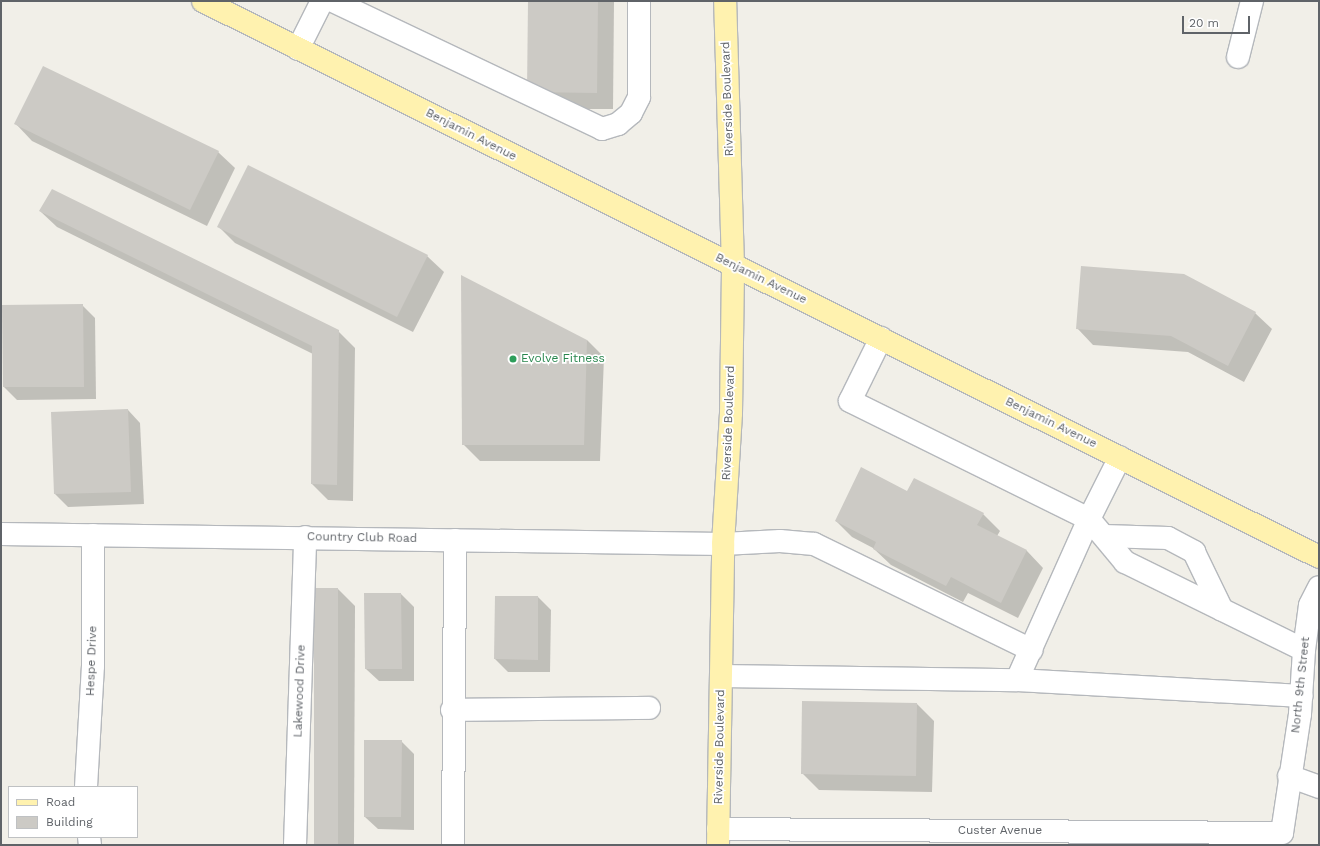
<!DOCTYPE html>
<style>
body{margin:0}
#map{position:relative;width:1320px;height:846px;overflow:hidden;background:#f1efe8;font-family:"Work Sans",sans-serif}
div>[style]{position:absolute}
.shadow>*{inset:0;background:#0003}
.building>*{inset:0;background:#cccac5}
.roads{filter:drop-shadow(1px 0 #b5b8bc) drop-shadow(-1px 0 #b5b8bc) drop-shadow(0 1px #b5b8bc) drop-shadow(0 -1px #b5b8bc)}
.minor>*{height:22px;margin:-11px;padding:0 11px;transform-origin:11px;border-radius:11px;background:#fff}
.major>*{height:22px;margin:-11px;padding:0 11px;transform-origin:11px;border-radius:11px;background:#fff2af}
.dots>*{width:11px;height:11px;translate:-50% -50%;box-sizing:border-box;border:2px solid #fff;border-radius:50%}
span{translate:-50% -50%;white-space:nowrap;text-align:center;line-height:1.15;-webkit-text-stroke:3.5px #fff;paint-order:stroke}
.street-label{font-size:12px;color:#5f6368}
.leisure-label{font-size:12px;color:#27864d}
.left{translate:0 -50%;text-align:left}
.frame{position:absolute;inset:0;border:2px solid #5f6368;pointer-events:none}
.legend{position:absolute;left:8px;top:786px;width:130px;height:52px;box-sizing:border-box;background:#fff;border:1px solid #bfc1c3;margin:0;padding:5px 7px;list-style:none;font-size:12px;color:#5f6368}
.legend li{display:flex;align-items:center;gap:8px;height:20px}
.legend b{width:20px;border:1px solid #bfc1c3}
.scale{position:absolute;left:1182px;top:16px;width:68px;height:18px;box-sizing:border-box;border:2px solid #5f6368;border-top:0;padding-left:5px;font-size:12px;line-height:14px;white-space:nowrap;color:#5f6368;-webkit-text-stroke:3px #fff;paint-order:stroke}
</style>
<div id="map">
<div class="shadow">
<div style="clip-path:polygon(529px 1px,614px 2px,613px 109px,545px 109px)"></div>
<div style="clip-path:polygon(16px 124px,218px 152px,235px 168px,207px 226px,32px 141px)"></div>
<div style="clip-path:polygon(40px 211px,338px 331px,355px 348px,353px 501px,328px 500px,312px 484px,313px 354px,57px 227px)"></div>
<div style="clip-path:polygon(218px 226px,427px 256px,444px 272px,413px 332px,235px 243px)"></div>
<div style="clip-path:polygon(82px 305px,95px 318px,96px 399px,17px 400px,4px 387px,3px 306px)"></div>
<div style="clip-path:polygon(1255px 313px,1272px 329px,1244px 382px,1188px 352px,1093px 345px,1077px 328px)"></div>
<div style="clip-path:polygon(587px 340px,604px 357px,600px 461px,480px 461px,463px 444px)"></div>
<div style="clip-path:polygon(128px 410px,140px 423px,144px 504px,68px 507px,55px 494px)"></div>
<div style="clip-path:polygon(908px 492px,983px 514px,1000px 531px,997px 536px,1027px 551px,1043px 568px,1018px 618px,968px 593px,963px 602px,891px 565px,873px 548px,852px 537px,836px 521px)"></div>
<div style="clip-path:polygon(338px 589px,355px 606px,354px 845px,315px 845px)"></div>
<div style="clip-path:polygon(401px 594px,414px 607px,414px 681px,379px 681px,366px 669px)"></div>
<div style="clip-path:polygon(538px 597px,551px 610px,550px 672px,508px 672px,495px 659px)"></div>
<div style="clip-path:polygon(917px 704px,934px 721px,932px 792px,819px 790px,802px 773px)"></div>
<div style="clip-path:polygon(401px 741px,414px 754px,414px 830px,378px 829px,365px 817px)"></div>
</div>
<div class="building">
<div style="clip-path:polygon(528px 1px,598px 1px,597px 93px,527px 92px)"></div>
<div style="clip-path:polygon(43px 66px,219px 151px,190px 210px,14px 124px)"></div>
<div style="clip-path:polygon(248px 165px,428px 255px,397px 317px,217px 227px)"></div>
<div style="clip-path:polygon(52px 189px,339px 330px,337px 485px,311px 484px,312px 346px,39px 211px)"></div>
<div style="clip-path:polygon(1081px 266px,1184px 274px,1256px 312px,1228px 366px,1171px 336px,1076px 329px)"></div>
<div style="clip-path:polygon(461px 275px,587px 340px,584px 445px,462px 445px)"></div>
<div style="clip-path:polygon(83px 304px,84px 387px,3px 387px,2px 305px)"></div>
<div style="clip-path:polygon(128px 409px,131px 492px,54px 494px,51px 412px)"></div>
<div style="clip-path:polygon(861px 467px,907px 491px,914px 478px,984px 513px,977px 525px,1027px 550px,1001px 603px,951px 577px,946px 586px,873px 549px,876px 542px,835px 521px)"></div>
<div style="clip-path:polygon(314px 588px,338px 588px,338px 845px,314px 845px)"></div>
<div style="clip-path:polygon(364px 593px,401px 593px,402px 669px,365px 669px)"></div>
<div style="clip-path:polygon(495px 596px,538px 596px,538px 660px,494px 659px)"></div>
<div style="clip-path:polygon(802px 701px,917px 703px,916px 776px,801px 774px)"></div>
<div style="clip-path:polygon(364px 740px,402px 740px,401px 817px,364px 817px)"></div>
</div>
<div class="roads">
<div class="minor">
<div style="left:333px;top:1px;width:298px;rotate:25.4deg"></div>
<div style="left:602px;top:129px;width:17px;rotate:-17deg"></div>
<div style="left:618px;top:124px;width:17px;rotate:-40deg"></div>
<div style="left:631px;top:113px;width:18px;rotate:-63deg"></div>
<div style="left:639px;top:97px;width:96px;rotate:-90deg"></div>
<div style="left:298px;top:49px;width:54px;rotate:-63.4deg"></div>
<div style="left:1238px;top:57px;width:58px;rotate:-76deg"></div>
<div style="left:881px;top:338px;width:70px;rotate:116.2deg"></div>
<div style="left:850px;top:401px;width:267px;rotate:26.3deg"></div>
<div style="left:1089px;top:519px;width:56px;rotate:50.1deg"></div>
<div style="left:1125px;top:562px;width:199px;rotate:26.2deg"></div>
<div style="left:1px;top:534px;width:722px;rotate:0.79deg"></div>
<div style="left:723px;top:544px;width:57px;rotate:-3deg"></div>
<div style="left:780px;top:541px;width:34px;rotate:5deg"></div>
<div style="left:814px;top:544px;width:242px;rotate:26deg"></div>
<div style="left:1104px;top:536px;width:64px;rotate:1.8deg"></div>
<div style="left:1168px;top:538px;width:30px;rotate:28deg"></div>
<div style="left:1194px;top:552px;width:64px;rotate:64.2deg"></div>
<div style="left:721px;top:676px;width:296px;rotate:0.8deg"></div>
<div style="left:1017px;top:680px;width:285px;rotate:3.2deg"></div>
<div style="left:1017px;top:680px;width:176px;rotate:-65.9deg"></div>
<div style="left:1089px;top:519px;width:69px;rotate:-63.4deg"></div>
<div style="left:452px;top:710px;width:197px;rotate:-0.6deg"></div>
<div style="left:1289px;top:776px;width:32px;rotate:20deg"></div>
<div style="left:86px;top:787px;width:121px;rotate:-86.7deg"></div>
<div style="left:93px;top:666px;width:131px;rotate:-90deg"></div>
<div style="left:718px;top:829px;width:564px;rotate:0.41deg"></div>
<div style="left:1282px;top:833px;width:120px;rotate:-81.4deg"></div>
<div style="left:1300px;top:714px;width:64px;rotate:-86.4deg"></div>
<div style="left:1304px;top:650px;width:45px;rotate:-82.4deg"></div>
<div style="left:1310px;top:605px;width:20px;rotate:-63deg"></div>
<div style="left:89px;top:837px;width:8px;rotate:83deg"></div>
<div style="left:295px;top:845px;width:308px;rotate:-88.1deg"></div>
<div style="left:453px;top:845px;width:305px;rotate:-89.6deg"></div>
</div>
<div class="major">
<div style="left:203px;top:1px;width:1247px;rotate:26.48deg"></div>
<div style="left:718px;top:845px;width:301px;rotate:-89deg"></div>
<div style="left:723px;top:544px;width:131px;rotate:-86.5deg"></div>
<div style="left:731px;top:413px;width:147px;rotate:-89.2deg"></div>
<div style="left:733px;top:266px;width:265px;rotate:-91.7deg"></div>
</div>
</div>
<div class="dots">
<div style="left:513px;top:359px;background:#2e9e5b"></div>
</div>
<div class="street-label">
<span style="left:728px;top:99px;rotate:-92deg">Riverside Boulevard</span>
<span style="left:471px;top:135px;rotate:27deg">Benjamin Avenue</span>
<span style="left:761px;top:279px;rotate:26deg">Benjamin Avenue</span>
<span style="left:729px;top:423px;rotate:-88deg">Riverside Boulevard</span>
<span style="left:1051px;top:423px;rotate:26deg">Benjamin Avenue</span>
<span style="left:362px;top:538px;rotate:1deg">Country Club Road</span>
<span style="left:92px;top:661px;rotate:-88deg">Hespe Drive</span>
<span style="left:1301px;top:685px;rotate:-84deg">North 9th Street</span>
<span style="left:300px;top:691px;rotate:-88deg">Lakewood Drive</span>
<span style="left:720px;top:747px;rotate:-89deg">Riverside Boulevard</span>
<span style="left:1000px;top:831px">Custer Avenue</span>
</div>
<div class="leisure-label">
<span class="left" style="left:521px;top:359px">Evolve Fitness</span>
</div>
<div class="frame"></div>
<ul class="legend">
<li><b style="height:5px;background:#fff2af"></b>Road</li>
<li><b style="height:11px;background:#cccac5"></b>Building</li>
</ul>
<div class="scale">20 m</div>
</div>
